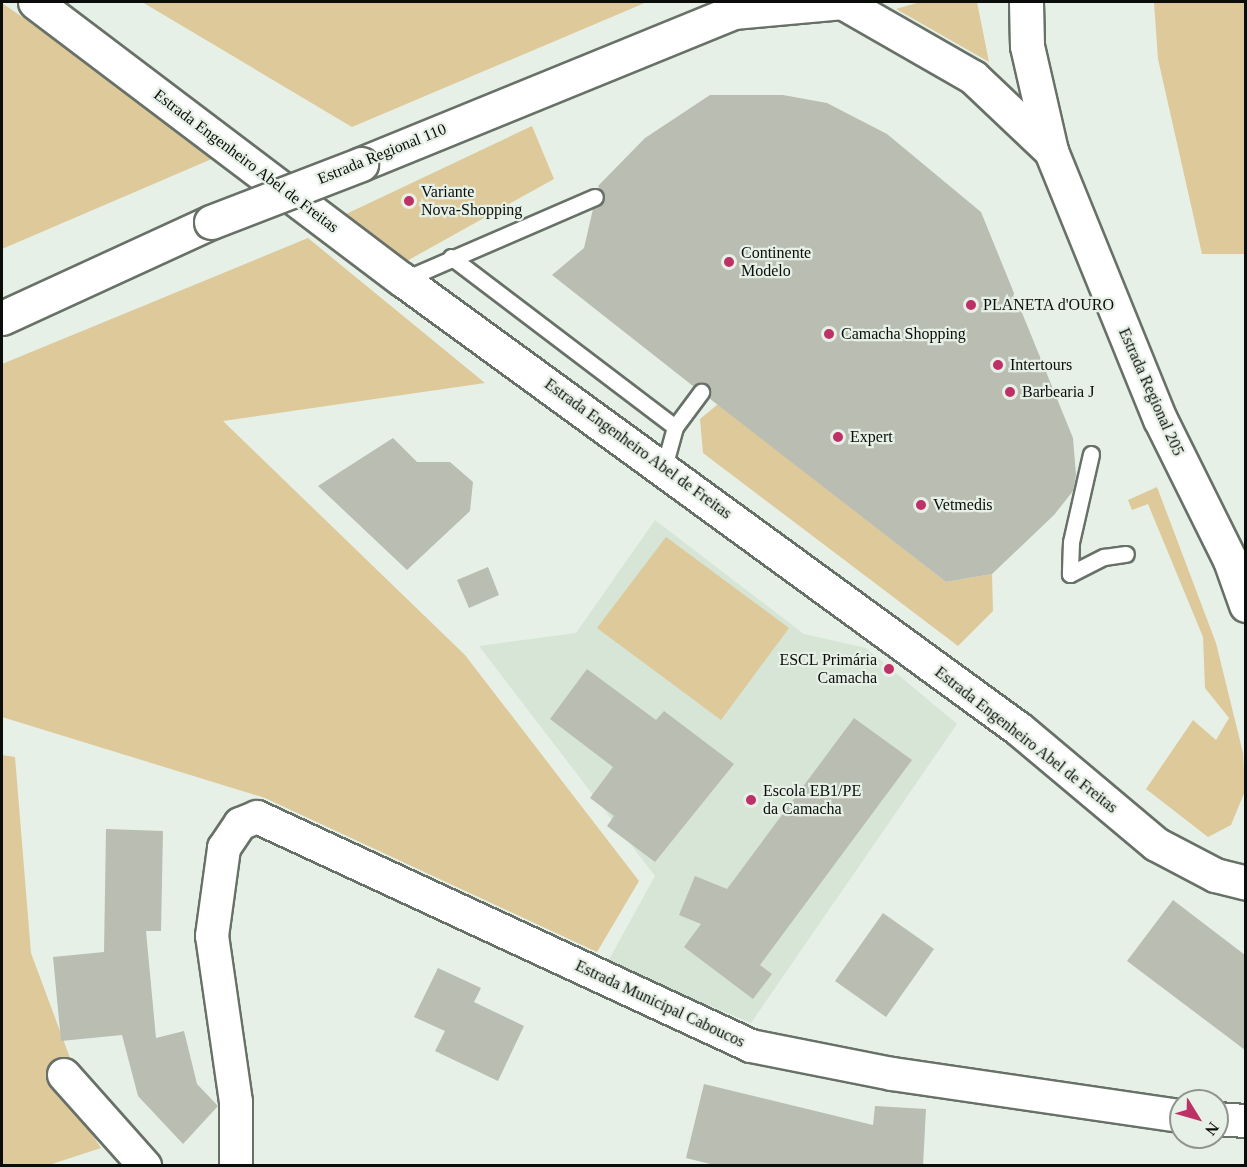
<!DOCTYPE html>
<meta charset="utf-8">
<style>
body{margin:0}
#map{position:relative;width:1247px;height:1167px;overflow:hidden;background:#e7f0e6;font-family:"Times New Roman",serif}
div>[style]{position:absolute}
.built>*{inset:0;background:#d6e5d5}
.green>*{inset:0;background:#ddc99a}
.building>*{inset:0;background:#babdb1}
.roads{filter:drop-shadow(2px 0 #687168) drop-shadow(-2px 0 #687168) drop-shadow(0 2px #687168) drop-shadow(0 -2px #687168)}
.service>*{height:15px;margin:-7.5px;padding:0 7.5px;transform-origin:7.5px;border-radius:7.5px;background:#fff}
.minor>*{height:32px;margin:-16px;padding:0 16px;transform-origin:16px;border-radius:16px;background:#fff}
.secondary>*{height:33px;margin:-16.5px;padding:0 16.5px;transform-origin:16.5px;border-radius:16.5px;background:#fff}
.bridges{filter:drop-shadow(2px 0 #687168) drop-shadow(-2px 0 #687168) drop-shadow(0 2px #687168) drop-shadow(0 -2px #687168)}
.secondary-bridge>*{height:33px;margin:-16.5px;padding:0 16.5px;transform-origin:16.5px;border-radius:16.5px;background:#fff}
.dots>*{width:16px;height:16px;translate:-50% -50%;box-sizing:border-box;border:3px solid #e7f0e6;border-radius:50%}
span{translate:-50% -50%;white-space:nowrap;text-align:center;line-height:1.15;-webkit-text-stroke:4.5px #e7f0e6;paint-order:stroke}
.street-label{font-size:16px;color:#0a0d0a}
.poi-label{font-size:16px;color:#0a0d0a}
.left{translate:0 -50%;text-align:left}
.right{translate:-100% -50%;text-align:right}
.frame{position:absolute;inset:0;border:3px solid #0a0d0a;pointer-events:none}
.north{position:absolute;left:1169px;top:1089px;width:60px;height:60px;box-sizing:border-box;background:#e7f0e6;border:2px solid #8f958e;border-radius:50%;rotate:127deg;font-size:16px;font-weight:700;line-height:24px;text-align:center;color:#0a0d0a}
.north::after{content:'';display:block;margin:auto;width:21px;height:27px;background:#be3166;clip-path:polygon(50% 0,100% 100%,50% 72%,0 100%)}
</style>
<div id="map">
<div class="built">
<div style="clip-path:polygon(655px 520px,804px 634px,866px 648px,957px 724px,751px 1023px,607px 963px,655px 876px,479px 646px,576px 633px)"></div>
</div>
<div class="green">
<div style="clip-path:polygon(142px 2px,647px 2px,352px 127px)"></div>
<div style="clip-path:polygon(920px 2px,977px 2px,989px 62px,896px 9px)"></div>
<div style="clip-path:polygon(1154px 2px,1245px 2px,1245px 254px,1202px 254px,1158px 59px)"></div>
<div style="clip-path:polygon(2px 3px,221px 155px,2px 249px)"></div>
<div style="clip-path:polygon(532px 126px,554px 179px,405px 262px,344px 215px)"></div>
<div style="clip-path:polygon(308px 238px,485px 383px,223px 421px,465px 655px,639px 881px,597px 952px,265px 798px,2px 717px,2px 364px)"></div>
<div style="clip-path:polygon(718px 404px,946px 582px,992px 574px,993px 611px,958px 646px,703px 453px,700px 419px)"></div>
<div style="clip-path:polygon(1157px 487px,1216px 643px,1243px 753px,1245px 791px,1231px 825px,1208px 837px,1146px 789px,1193px 720px,1216px 740px,1229px 718px,1205px 688px,1203px 637px,1148px 504px,1132px 510px,1128px 500px)"></div>
<div style="clip-path:polygon(666px 537px,789px 628px,721px 720px,597px 628px)"></div>
<div style="clip-path:polygon(2px 755px,15px 757px,31px 953px,70px 1058px,51px 1073px,101px 1148px,49px 1165px,2px 1166px)"></div>
</div>
<div class="building">
<div style="clip-path:polygon(710px 95px,783px 95px,827px 103px,887px 134px,981px 212px,1073px 438px,1076px 475px,1073px 491px,1054px 515px,992px 574px,946px 582px,709px 398px,707px 385px,693px 386px,552px 275px,584px 248px,593px 209px,605px 199px,598px 186px,645px 138px)"></div>
<div style="clip-path:polygon(393px 438px,417px 462px,450px 462px,473px 482px,470px 511px,407px 570px,318px 486px)"></div>
<div style="clip-path:polygon(488px 567px,499px 595px,469px 608px,457px 580px)"></div>
<div style="clip-path:polygon(587px 669px,656px 720px,664px 711px,734px 764px,655px 862px,607px 826px,614px 816px,590px 798px,613px 767px,550px 719px)"></div>
<div style="clip-path:polygon(854px 718px,912px 760px,760px 965px,772px 974px,753px 999px,684px 947px,701px 924px,679px 915px,695px 876px,727px 889px)"></div>
<div style="clip-path:polygon(106px 829px,163px 831px,161px 931px,146px 931px,156px 1038px,184px 1031px,197px 1084px,218px 1106px,183px 1144px,138px 1096px,122px 1035px,61px 1041px,53px 957px,104px 952px)"></div>
<div style="clip-path:polygon(1173px 900px,1245px 955px,1245px 1050px,1127px 961px)"></div>
<div style="clip-path:polygon(883px 913px,934px 949px,886px 1017px,835px 981px)"></div>
<div style="clip-path:polygon(438px 968px,481px 988px,474px 1002px,524px 1026px,498px 1081px,435px 1051px,445px 1031px,414px 1017px)"></div>
<div style="clip-path:polygon(704px 1084px,873px 1125px,875px 1106px,926px 1109px,923px 1166px,718px 1166px,686px 1158px)"></div>
</div>
<div class="roads">
<div class="service">
<div style="left:451px;top:257px;width:281px;rotate:37.2deg"></div>
<div style="left:403px;top:280px;width:209px;rotate:-23.4deg"></div>
<div style="left:1091px;top:454px;width:90px;rotate:102.8deg"></div>
<div style="left:1071px;top:542px;width:32px;rotate:92deg"></div>
<div style="left:1070px;top:574px;width:38px;rotate:-27deg"></div>
<div style="left:1104px;top:557px;width:22px;rotate:-8deg"></div>
<div style="left:664px;top:467px;width:41px;rotate:-74.6deg"></div>
<div style="left:675px;top:427px;width:44px;rotate:-53.4deg"></div>
</div>
<div class="minor">
<div style="left:64px;top:1075px;width:122px;rotate:48.3deg"></div>
<div style="left:1217px;top:1119px;width:29px;rotate:4deg"></div>
<div style="left:236px;top:1166px;width:64px;rotate:-90deg"></div>
<div style="left:236px;top:1102px;width:168px;rotate:-98.2deg"></div>
<div style="left:212px;top:936px;width:89px;rotate:-82.2deg"></div>
<div style="left:224px;top:848px;width:29px;rotate:-56deg"></div>
<div style="left:240px;top:824px;width:18px;rotate:-22deg"></div>
<div style="left:257px;top:817px;width:544px;rotate:24.87deg"></div>
<div style="left:751px;top:1046px;width:144px;rotate:11.2deg"></div>
<div style="left:892px;top:1074px;width:292px;rotate:8.3deg"></div>
</div>
<div class="secondary">
<div style="left:35px;top:2px;width:461px;rotate:37.1deg"></div>
<div style="left:403px;top:280px;width:762px;rotate:36.09deg"></div>
<div style="left:1019px;top:729px;width:179px;rotate:40deg"></div>
<div style="left:1156px;top:844px;width:67px;rotate:27.7deg"></div>
<div style="left:1215px;top:875px;width:32px;rotate:14deg"></div>
<div style="left:842px;top:2px;width:151px;rotate:29.8deg"></div>
<div style="left:973px;top:77px;width:108px;rotate:43.5deg"></div>
<div style="left:1026px;top:2px;width:44px;rotate:88.7deg"></div>
<div style="left:1027px;top:46px;width:108px;rotate:77.1deg"></div>
<div style="left:1051px;top:151px;width:289px;rotate:67.9deg"></div>
<div style="left:1160px;top:419px;width:157px;rotate:63.6deg"></div>
<div style="left:1230px;top:560px;width:48px;rotate:70.4deg"></div>
<div style="left:361px;top:164px;width:402px;rotate:-22.2deg"></div>
<div style="left:733px;top:12px;width:110px;rotate:-5.2deg"></div>
<div style="left:2px;top:318px;width:230px;rotate:-24.7deg"></div>
</div>
</div>
<div class="bridges">
<div class="secondary-bridge">
<div style="left:211px;top:222px;width:161px;rotate:-21.1deg"></div>
</div>
</div>
<div class="dots">
<div style="left:409px;top:201px;background:#be3166"></div>
<div style="left:729px;top:262px;background:#be3166"></div>
<div style="left:971px;top:305px;background:#be3166"></div>
<div style="left:829px;top:334px;background:#be3166"></div>
<div style="left:998px;top:365px;background:#be3166"></div>
<div style="left:1010px;top:392px;background:#be3166"></div>
<div style="left:838px;top:437px;background:#be3166"></div>
<div style="left:921px;top:505px;background:#be3166"></div>
<div style="left:889px;top:669px;background:#be3166"></div>
<div style="left:751px;top:800px;background:#be3166"></div>
</div>
<div class="street-label">
<span style="left:382px;top:154px;rotate:-22deg">Estrada Regional 110</span>
<span style="left:246px;top:161px;rotate:37deg">Estrada Engenheiro Abel de Freitas</span>
<span style="left:1151px;top:392px;rotate:66deg">Estrada Regional 205</span>
<span style="left:638px;top:449px;rotate:36deg">Estrada Engenheiro Abel de Freitas</span>
<span style="left:1026px;top:740px;rotate:38deg">Estrada Engenheiro Abel de Freitas</span>
<span style="left:660px;top:1004px;rotate:25deg">Estrada Municipal Caboucos</span>
</div>
<div class="poi-label">
<span class="left" style="left:421px;top:201px">Variante<br>Nova-Shopping</span>
<span class="left" style="left:741px;top:262px">Continente<br>Modelo</span>
<span class="left" style="left:983px;top:305px">PLANETA d'OURO</span>
<span class="left" style="left:841px;top:334px">Camacha Shopping</span>
<span class="left" style="left:1010px;top:365px">Intertours</span>
<span class="left" style="left:1022px;top:392px">Barbearia J</span>
<span class="left" style="left:850px;top:437px">Expert</span>
<span class="left" style="left:933px;top:505px">Vetmedis</span>
<span class="right" style="left:877px;top:669px">ESCL Primária<br>Camacha</span>
<span class="left" style="left:763px;top:800px">Escola EB1/PE<br>da Camacha</span>
</div>
<div class="frame"></div>
<div class="north">N</div>
</div>
